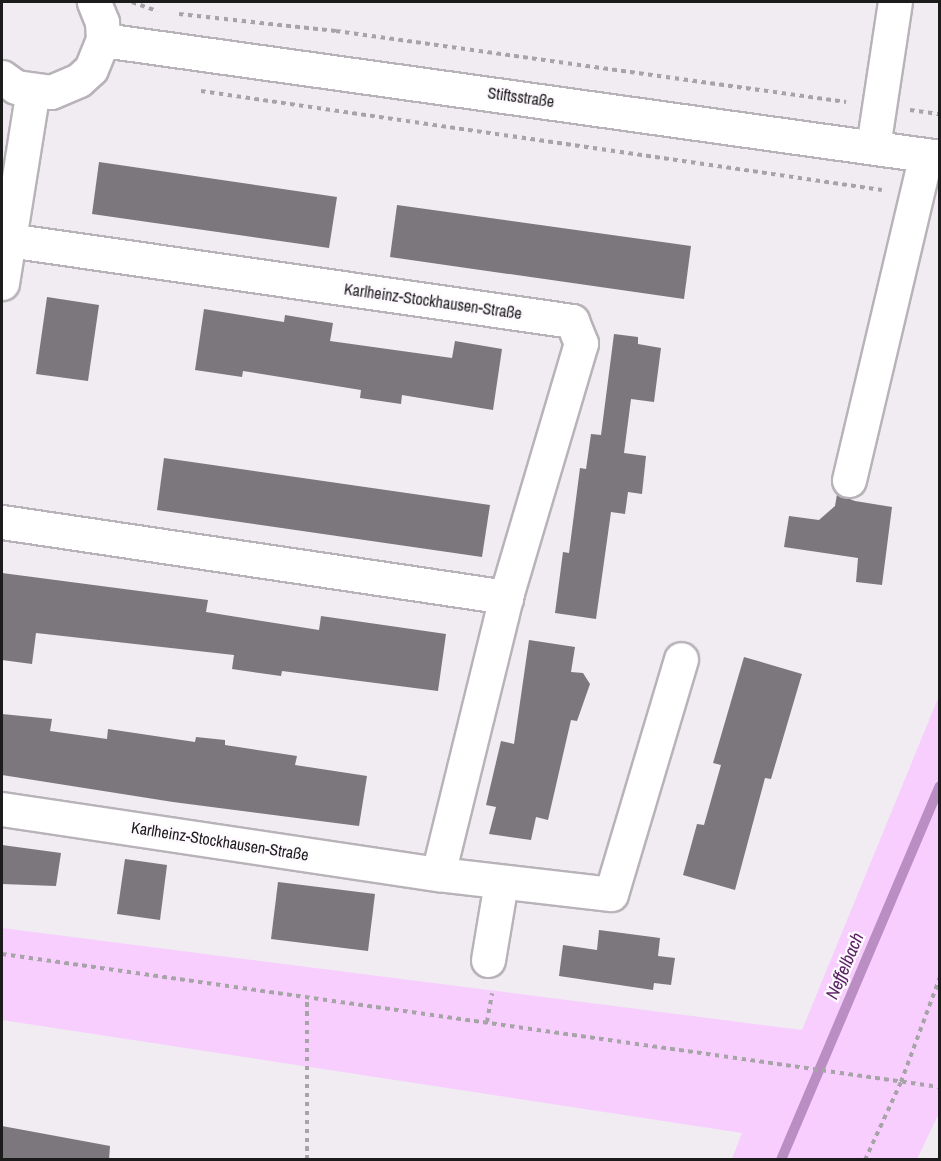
<!DOCTYPE html>
<meta charset="utf-8">
<style>
body{margin:0}
#map{position:relative;width:941px;height:1161px;overflow:hidden;background:#f0ecf1;font-family:"Archivo Narrow",sans-serif}
div>[style]{position:absolute}
.green>*{inset:0;background:#f7cefe}
.stream>*{height:10px;margin:-5px;padding:0 5px;transform-origin:5px;border-radius:5px;background:#ba8ec2}
.building>*{inset:0;background:#7b777c}
.path>*{height:4px;margin-top:-2px;transform-origin:0;background:repeating-linear-gradient(90deg,#a7a4a7 0 4.5px,transparent 0 9px)}
.roads{filter:drop-shadow(2px 0 #b8b3b8) drop-shadow(-2px 0 #b8b3b8) drop-shadow(0 2px #b8b3b8) drop-shadow(0 -2px #b8b3b8)}
.minor>*{height:33px;margin:-16.5px;padding:0 16.5px;transform-origin:16.5px;border-radius:16.5px;background:#fff}
span{translate:-50% -50%;white-space:nowrap;text-align:center;line-height:1.15;-webkit-text-stroke:4.5px #fdf9fe;paint-order:stroke}
.street-label{font-size:16px;color:#1d1c1d}
.water-label{font-size:18px;color:#5b2464;font-style:italic}
.frame{position:absolute;inset:0;border:3px solid #1d1c1d;pointer-events:none}
</style>
<div id="map">
<div class="green">
<div style="clip-path:polygon(939px 696px,940px 1111px,917px 1159px,732px 1159px,742px 1133px,2px 1020px,2px 928px,802px 1030px)"></div>
</div>
<div class="stream">
<div style="left:781px;top:1160px;width:406px;rotate:-67deg"></div>
</div>
<div class="building">
<div style="clip-path:polygon(99px 162px,337px 197px,329px 248px,92px 214px)"></div>
<div style="clip-path:polygon(397px 205px,691px 246px,684px 299px,390px 257px)"></div>
<div style="clip-path:polygon(47px 297px,99px 305px,88px 381px,36px 374px)"></div>
<div style="clip-path:polygon(204px 309px,284px 322px,285px 315px,333px 323px,330px 341px,452px 358px,455px 341px,502px 349px,493px 410px,402px 395px,401px 404px,360px 398px,361px 390px,243px 371px,242px 377px,195px 370px)"></div>
<div style="clip-path:polygon(614px 334px,638px 337px,638px 344px,661px 348px,654px 402px,631px 399px,624px 453px,646px 456px,642px 494px,628px 492px,625px 514px,611px 512px,596px 619px,555px 613px,563px 552px,569px 553px,580px 468px,586px 469px,591px 434px,601px 435px)"></div>
<div style="clip-path:polygon(164px 458px,490px 505px,482px 557px,157px 510px)"></div>
<div style="clip-path:polygon(837px 494px,855px 501px,892px 507px,882px 585px,856px 582px,858px 558px,784px 547px,789px 516px,819px 520px,835px 506px)"></div>
<div style="clip-path:polygon(2px 573px,208px 600px,206px 612px,319px 630px,321px 616px,446px 634px,438px 691px,282px 671px,281px 676px,232px 669px,234px 655px,36px 633px,32px 664px,2px 660px)"></div>
<div style="clip-path:polygon(529px 640px,575px 647px,571px 672px,583px 673px,590px 684px,577px 721px,571px 720px,548px 820px,536px 817px,531px 840px,489px 834px,496px 807px,486px 805px,501px 741px,514px 744px)"></div>
<div style="clip-path:polygon(744px 657px,802px 674px,771px 779px,765px 778px,735px 890px,683px 875px,697px 824px,704px 825px,721px 765px,713px 763px)"></div>
<div style="clip-path:polygon(2px 714px,52px 719px,50px 731px,107px 739px,108px 729px,195px 742px,196px 737px,225px 740px,225px 745px,297px 756px,295px 765px,367px 776px,359px 826px,173px 802px,2px 775px)"></div>
<div style="clip-path:polygon(2px 845px,61px 853px,56px 886px,2px 884px)"></div>
<div style="clip-path:polygon(125px 859px,167px 865px,160px 920px,117px 914px)"></div>
<div style="clip-path:polygon(278px 882px,375px 894px,368px 951px,271px 939px)"></div>
<div style="clip-path:polygon(599px 930px,660px 938px,658px 956px,675px 958px,671px 985px,654px 983px,653px 990px,559px 976px,563px 945px,597px 950px)"></div>
<div style="clip-path:polygon(2px 1126px,110px 1146px,109px 1160px,2px 1160px)"></div>
</div>
<div class="path">
<div style="left:132px;top:2px;width:27px;rotate:20deg"></div>
<div style="left:179px;top:14px;width:158px;rotate:6.2deg"></div>
<div style="left:336px;top:31px;width:515px;rotate:7.93deg"></div>
<div style="left:201px;top:91px;width:688px;rotate:8.27deg"></div>
<div style="left:910px;top:110px;width:30px;rotate:8deg"></div>
<div style="left:2px;top:954px;width:947px;rotate:8.07deg"></div>
<div style="left:487px;top:1022px;width:29px;rotate:-80deg"></div>
<div style="left:307px;top:1160px;width:162px;rotate:-90deg"></div>
<div style="left:865px;top:1160px;width:86px;rotate:-65.2deg"></div>
<div style="left:901px;top:1082px;width:112px;rotate:-69.6deg"></div>
</div>
<div class="roads">
<div class="minor">
<div style="left:103px;top:40px;width:845px;rotate:7.96deg"></div>
<div style="left:2px;top:77px;width:17px;rotate:36deg"></div>
<div style="left:16px;top:87px;width:35px;rotate:8deg"></div>
<div style="left:51px;top:92px;width:30px;rotate:-23deg"></div>
<div style="left:79px;top:80px;width:16px;rotate:-43deg"></div>
<div style="left:91px;top:69px;width:31px;rotate:-68deg"></div>
<div style="left:103px;top:40px;width:18px;rotate:-93deg"></div>
<div style="left:102px;top:22px;width:22px;rotate:-112deg"></div>
<div style="left:873px;top:147px;width:147px;rotate:-81.4deg"></div>
<div style="left:8px;top:240px;width:570px;rotate:8.17deg"></div>
<div style="left:572px;top:321px;width:24px;rotate:68deg"></div>
<div style="left:581px;top:343px;width:265px;rotate:106.5deg"></div>
<div style="left:506px;top:597px;width:285px;rotate:103.8deg"></div>
<div style="left:2px;top:283px;width:195px;rotate:-80.9deg"></div>
<div style="left:849px;top:480px;width:334px;rotate:-76.7deg"></div>
<div style="left:2px;top:522px;width:510px;rotate:8.46deg"></div>
<div style="left:2px;top:809px;width:441px;rotate:8.5deg"></div>
<div style="left:438px;top:874px;width:174px;rotate:6.6deg"></div>
<div style="left:611px;top:894px;width:245px;rotate:-73.4deg"></div>
<div style="left:488px;top:960px;width:79px;rotate:-80.5deg"></div>
</div>
</div>
<div class="street-label">
<span style="left:521px;top:97px;rotate:8deg">Stiftsstraße</span>
<span style="left:433px;top:301px;rotate:8deg">Karlheinz-Stockhausen-Straße</span>
<span style="left:220px;top:841px;rotate:9deg">Karlheinz-Stockhausen-Straße</span>
</div>
<div class="water-label">
<span style="left:845px;top:966px;rotate:-67deg">Neffelbach</span>
</div>
<div class="frame"></div>
</div>
